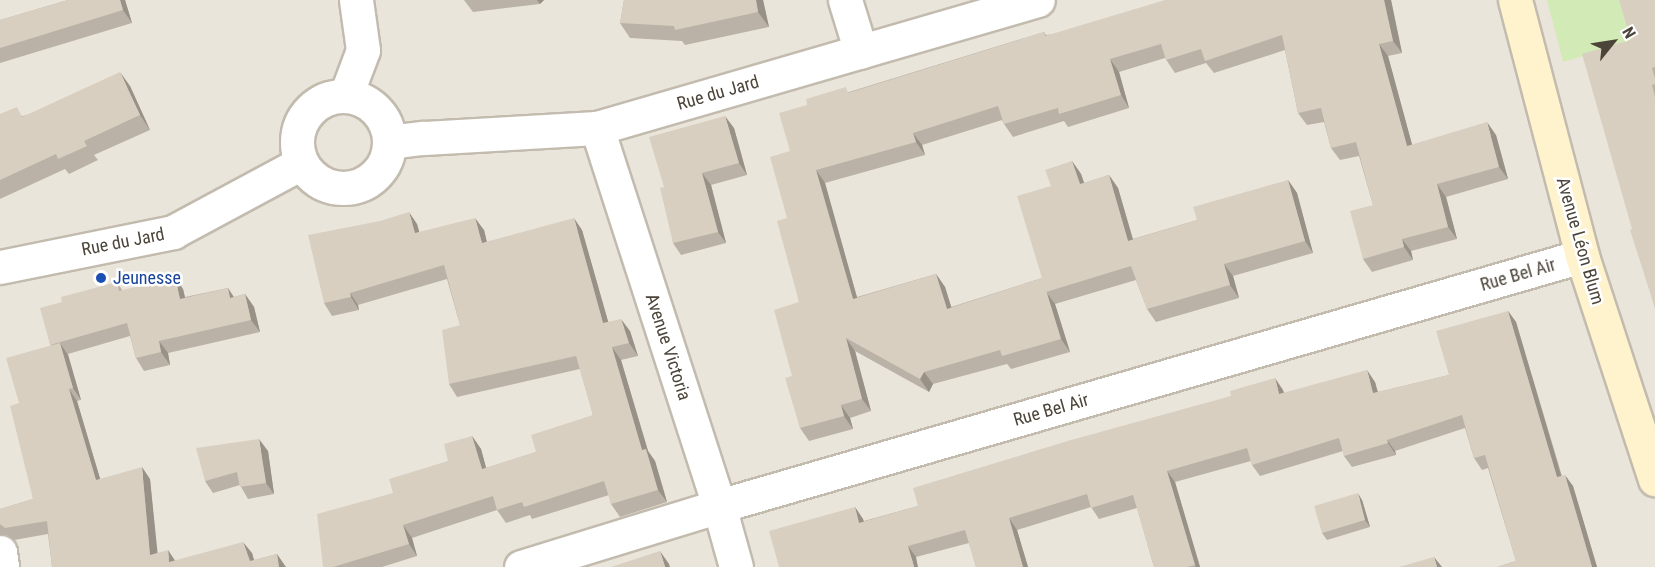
<!DOCTYPE html>
<meta charset="utf-8">
<style>
body{margin:0}
#map{position:relative;width:1655px;height:567px;overflow:hidden;background:#f6f3ec;font-family:"Roboto Condensed",sans-serif}
div>[style]{position:absolute}
.residential>*{inset:0;background:#eae5da}
.green>*{inset:0;background:#d2eab5}
.roads{filter:drop-shadow(2px 0 #c2bbae) drop-shadow(-2px 0 #c2bbae) drop-shadow(0 2px #c2bbae) drop-shadow(0 -2px #c2bbae)}
.street>*{height:33px;margin:-16.5px;padding:0 16.5px;transform-origin:16.5px;border-radius:16.5px;background:#fff}
.street>.ring{margin:-16.5px;padding:0;box-sizing:content-box;background:none;border:33px solid #fff;border-radius:50%}
.secondary>*{height:33px;margin:-16.5px;padding:0 16.5px;transform-origin:16.5px;border-radius:16.5px;background:#fff3cd}
.wall>*{inset:0;background:#bab2a6}
.shaded-wall>*{inset:0;background:#979187}
.building>*{inset:0;background:#d8cfc1}
.dots>*{width:16px;height:16px;translate:-50% -50%;box-sizing:border-box;border:3px solid #fff;border-radius:50%}
span{translate:-50% -50%;white-space:nowrap;text-align:center;line-height:1.15;-webkit-text-stroke:5px #fff;paint-order:stroke}
.street-label{font-size:18px;color:#4b4439}
.transit-label{font-size:18px;color:#164399}
.left{translate:0 -50%;text-align:left}
.north{position:absolute;left:1583px;top:12px;width:60px;height:60px;-webkit-text-stroke:4px #fff;paint-order:stroke;rotate:60deg;font-size:16px;font-weight:700;line-height:24px;text-align:center;color:#4b4439}
.north::after{content:'';display:block;margin:auto;width:21px;height:27px;background:#4b4439;clip-path:polygon(50% 0,100% 100%,50% 72%,0 100%)}
</style>
<div id="map">
<div class="residential">
<div style="clip-path:polygon(0 0,1655px 0,1655px 567px,0 567px)"></div>
</div>
<div class="green">
<div style="clip-path:polygon(1547px 0,1655px 0,1655px 35px,1563px 62px)"></div>
</div>
<div class="roads">
<div class="street">
<div style="left:845px;top:0;width:54px;rotate:72.9deg"></div>
<div style="left:346px;top:95px;width:48px;rotate:-69.3deg"></div>
<div style="left:363px;top:50px;width:50px;rotate:-98deg"></div>
<div class="ring" style="left:297px;top:96px;width:59px;height:59px"></div>
<div style="left:597px;top:128px;width:397px;rotate:72.1deg"></div>
<div style="left:719px;top:506px;width:63px;rotate:74.4deg"></div>
<div style="left:389px;top:142px;width:35px;rotate:-7deg"></div>
<div style="left:424px;top:138px;width:173px;rotate:-3.3deg"></div>
<div style="left:597px;top:128px;width:459px;rotate:-16.2deg"></div>
<div style="left:0;top:267px;width:177px;rotate:-11.4deg"></div>
<div style="left:173px;top:232px;width:145px;rotate:-28.3deg"></div>
<div style="left:0;top:552px;width:15px;rotate:82deg"></div>
<div style="left:521px;top:567px;width:207px;rotate:-17.1deg"></div>
<div style="left:719px;top:506px;width:898px;rotate:-16.16deg"></div>
</div>
<div class="secondary">
<div style="left:1515px;top:0;width:265px;rotate:75.3deg"></div>
<div style="left:1582px;top:256px;width:235px;rotate:71.9deg"></div>
</div>
</div>
<div class="wall">
<div style="clip-path:polygon(68px 0,125px 0,132px 23px,0 63px,0 20px)"></div>
<div style="clip-path:polygon(464px 0,544px 0,540px 4px,473px 12px)"></div>
<div style="clip-path:polygon(624px 0,763px 0,769px 27px,685px 45px,682px 41px,630px 38px,620px 23px)"></div>
<div style="clip-path:polygon(1391px 0,1402px 53px,1388px 56px,1412px 145px,1496px 135px,1508px 179px,1446px 197px,1457px 239px,1411px 251px,1413px 260px,1372px 272px,1363px 259px,1373px 205px,1359px 156px,1340px 160px,1331px 148px,1324px 122px,1307px 125px,1298px 113px,1285px 50px,1214px 73px,1206px 63px,1175px 73px,1165px 58px,1119px 72px,1129px 108px,1068px 127px,1064px 121px,1013px 137px,1004px 124px,1002px 120px,922px 145px,925px 155px,825px 183px,857px 297px,936px 274px,945px 287px,951px 307px,1042px 278px,1051px 186px,1072px 161px,1081px 174px,1084px 183px,1109px 175px,1118px 188px,1133px 239px,1197px 220px,1288px 180px,1297px 193px,1313px 253px,1233px 276px,1239px 298px,1156px 322px,1147px 309px,1136px 280px,1055px 304px,1070px 352px,1011px 369px,1007px 364px,933px 384px,929px 392px,855px 351px,871px 411px,850px 418px,853px 429px,809px 441px,800px 428px,792px 376px,799px 302px,787px 218px,790px 151px,807px 105px,849px 92px,1044px 32px,1046px 35px)"></div>
<div style="clip-path:polygon(1655px 0,1655px 308px,1632px 229px,1631px 40px)"></div>
<div style="clip-path:polygon(130px 86px,150px 130px,94px 155px,98px 160px,69px 174px,65px 169px,0 199px,0 114px,23px 116px)"></div>
<div style="clip-path:polygon(734px 128px,747px 175px,711px 185px,726px 243px,681px 255px,673px 243px,664px 187px)"></div>
<div style="clip-path:polygon(380px 221px,417px 224px,419px 232px,484px 230px,487px 242px,582px 230px,608px 322px,630px 331px,638px 356px,621px 360px,648px 451px,655px 461px,667px 502px,620px 517px,611px 504px,609px 495px,532px 519px,530px 515px,506px 523px,497px 510px,412px 538px,417px 556px,382px 567px,323px 567px,393px 493px,448px 461px,472px 436px,481px 449px,486px 468px,536px 452px,593px 415px,580px 369px,457px 397px,449px 384px,460px 325px,447px 279px,358px 305px,359px 310px,332px 316px,324px 303px)"></div>
<div style="clip-path:polygon(117px 282px,122px 290px,183px 289px,185px 297px,228px 288px,234px 297px,245px 294px,254px 307px,260px 332px,168px 353px,170px 365px,144px 371px,136px 358px,130px 336px,68px 354px,81px 400px,77px 401px,100px 479px,150px 479px,157px 554px,175px 561px,252px 553px,254px 560px,277px 554px,286px 567px,52px 567px,48px 534px,14px 540px,7px 535px,0 535px,0 509px,33px 499px,19px 403px,51px 345px,62px 302px)"></div>
<div style="clip-path:polygon(1508px 311px,1516px 322px,1562px 476px,1573px 486px,1597px 567px,1497px 567px,1516px 561px,1488px 468px,1482px 470px,1474px 458px,1465px 428px,1395px 451px,1396px 455px,1352px 467px,1344px 456px,1343px 451px,1260px 476px,1252px 465px,1251px 461px,1175px 482px,1200px 567px,1154px 567px,1137px 508px,1099px 519px,1091px 507px,1017px 530px,1028px 567px,976px 567px,969px 543px,916px 557px,779px 567px,855px 507px,864px 521px,918px 506px,1283px 390px,1284px 393px,1375px 382px,1378px 392px,1449px 375px)"></div>
<div style="clip-path:polygon(268px 451px,274px 494px,248px 499px,240px 485px,213px 493px,205px 481px)"></div>
<div style="clip-path:polygon(1362px 500px,1370px 527px,1327px 540px,1322px 533px)"></div>
</div>
<div class="shaded-wall">
<div style="clip-path:polygon(120px 0,125px 0,132px 23px,123px 10px)"></div>
<div style="clip-path:polygon(537px 0,544px 0,540px 4px)"></div>
<div style="clip-path:polygon(756px 0,763px 0,769px 27px,758px 12px)"></div>
<div style="clip-path:polygon(1384px 0,1391px 0,1402px 53px,1393px 41px)"></div>
<div style="clip-path:polygon(1379px 44px,1388px 56px,1416px 159px,1407px 146px)"></div>
<div style="clip-path:polygon(1110px 59px,1119px 72px,1129px 108px,1121px 95px)"></div>
<div style="clip-path:polygon(120px 72px,130px 86px,150px 130px,140px 115px)"></div>
<div style="clip-path:polygon(725px 116px,734px 128px,747px 175px,739px 163px)"></div>
<div style="clip-path:polygon(1487px 122px,1496px 135px,1508px 179px,1499px 167px)"></div>
<div style="clip-path:polygon(913px 133px,922px 145px,925px 155px,916px 142px)"></div>
<div style="clip-path:polygon(1072px 161px,1081px 174px,1089px 197px,1080px 184px)"></div>
<div style="clip-path:polygon(816px 170px,825px 183px,861px 312px,853px 299px)"></div>
<div style="clip-path:polygon(702px 173px,711px 185px,726px 243px,718px 232px)"></div>
<div style="clip-path:polygon(1109px 175px,1118px 188px,1137px 254px,1128px 241px)"></div>
<div style="clip-path:polygon(1288px 180px,1297px 193px,1313px 253px,1305px 241px)"></div>
<div style="clip-path:polygon(1437px 184px,1446px 197px,1457px 239px,1448px 227px)"></div>
<div style="clip-path:polygon(409px 212px,417px 224px,423px 245px,415px 233px)"></div>
<div style="clip-path:polygon(475px 218px,484px 230px,490px 256px,482px 243px)"></div>
<div style="clip-path:polygon(574px 218px,582px 230px,612px 335px,603px 323px)"></div>
<div style="clip-path:polygon(1402px 239px,1411px 251px,1413px 260px,1404px 247px)"></div>
<div style="clip-path:polygon(1224px 264px,1233px 276px,1239px 298px,1230px 285px)"></div>
<div style="clip-path:polygon(936px 274px,945px 287px,956px 322px,947px 309px)"></div>
<div style="clip-path:polygon(175px 277px,183px 289px,188px 311px,180px 299px)"></div>
<div style="clip-path:polygon(228px 288px,236px 301px,230px 298px)"></div>
<div style="clip-path:polygon(1046px 292px,1055px 304px,1070px 352px,1061px 339px)"></div>
<div style="clip-path:polygon(350px 293px,358px 305px,359px 310px,351px 297px)"></div>
<div style="clip-path:polygon(245px 294px,254px 307px,260px 332px,251px 320px)"></div>
<div style="clip-path:polygon(1508px 311px,1516px 322px,1565px 489px,1557px 477px)"></div>
<div style="clip-path:polygon(621px 319px,630px 331px,638px 356px,629px 343px)"></div>
<div style="clip-path:polygon(846px 338px,855px 351px,871px 411px,862px 399px)"></div>
<div style="clip-path:polygon(159px 341px,168px 353px,170px 365px,161px 352px)"></div>
<div style="clip-path:polygon(60px 343px,68px 355px,81px 400px,73px 388px)"></div>
<div style="clip-path:polygon(612px 347px,621px 360px,648px 451px,655px 461px,667px 502px,658px 490px,642px 450px)"></div>
<div style="clip-path:polygon(1367px 370px,1375px 382px,1381px 405px,1373px 393px)"></div>
<div style="clip-path:polygon(924px 372px,933px 384px,929px 392px,920px 379px)"></div>
<div style="clip-path:polygon(1275px 378px,1283px 390px,1287px 406px,1279px 394px)"></div>
<div style="clip-path:polygon(69px 389px,77px 401px,104px 492px,96px 480px)"></div>
<div style="clip-path:polygon(841px 405px,850px 418px,853px 429px,844px 416px)"></div>
<div style="clip-path:polygon(472px 436px,481px 449px,490px 482px,482px 469px)"></div>
<div style="clip-path:polygon(259px 439px,268px 451px,274px 494px,266px 483px)"></div>
<div style="clip-path:polygon(1387px 440px,1395px 451px,1396px 455px,1388px 443px)"></div>
<div style="clip-path:polygon(142px 467px,150px 479px,159px 567px,150px 555px)"></div>
<div style="clip-path:polygon(1167px 471px,1175px 482px,1200px 567px,1196px 567px,1195px 565px)"></div>
<div style="clip-path:polygon(1565px 475px,1573px 486px,1597px 567px,1592px 567px)"></div>
<div style="clip-path:polygon(1358px 493px,1362px 500px,1370px 527px,1365px 520px)"></div>
<div style="clip-path:polygon(855px 507px,863px 519px,867px 534px,859px 523px)"></div>
<div style="clip-path:polygon(1009px 518px,1017px 530px,1028px 567px,1023px 567px)"></div>
<div style="clip-path:polygon(403px 525px,412px 538px,417px 556px,409px 544px)"></div>
<div style="clip-path:polygon(243px 542px,252px 553px,256px 567px,250px 561px)"></div>
<div style="clip-path:polygon(908px 546px,916px 557px,918px 567px,914px 567px)"></div>
<div style="clip-path:polygon(168px 550px,176px 562px,169px 562px)"></div>
<div style="clip-path:polygon(660px 551px,669px 564px,670px 567px,665px 567px)"></div>
<div style="clip-path:polygon(277px 554px,285px 566px,286px 567px,279px 567px)"></div>
<div style="clip-path:polygon(1434px 557px,1442px 567px,1437px 567px)"></div>
</div>
<div class="building">
<div style="clip-path:polygon(68px 0,120px 0,123px 10px,0 48px,0 20px)"></div>
<div style="clip-path:polygon(624px 0,756px 0,758px 12px,675px 30px,674px 26px,620px 23px)"></div>
<div style="clip-path:polygon(1165px 0,1384px 0,1393px 41px,1379px 44px,1407px 146px,1487px 122px,1499px 167px,1437px 184px,1448px 227px,1402px 239px,1404px 247px,1363px 259px,1350px 211px,1373px 205px,1356px 142px,1331px 148px,1321px 108px,1298px 113px,1282px 35px,1205px 61px,1201px 49px,1166px 60px,1161px 44px,1110px 59px,1121px 95px,1059px 114px,1058px 108px,1004px 124px,998px 106px,913px 133px,916px 142px,816px 170px,853px 299px,936px 274px,947px 309px,1042px 278px,1017px 196px,1051px 186px,1045px 170px,1072px 161px,1080px 184px,1109px 175px,1128px 241px,1197px 220px,1193px 207px,1288px 180px,1305px 241px,1224px 264px,1230px 285px,1147px 309px,1131px 266px,1046px 292px,1043px 280px,1061px 339px,1002px 356px,1000px 350px,924px 372px,920px 379px,846px 338px,862px 399px,841px 405px,844px 416px,800px 428px,785px 378px,792px 376px,774px 310px,799px 302px,777px 221px,787px 218px,770px 157px,790px 151px,779px 113px,807px 105px,806px 99px,846px 87px,848px 93px,1044px 32px,1045px 36px)"></div>
<div style="clip-path:polygon(1619px 0,1655px 0,1655px 67px,1652px 68px,1655px 79px,1655px 84px,1652px 85px,1655px 97px,1655px 308px,1630px 230px,1632px 229px,1582px 54px,1631px 40px)"></div>
<div style="clip-path:polygon(120px 72px,140px 115px,84px 141px,87px 146px,58px 159px,56px 154px,0 180px,0 114px,17px 107px,22px 117px)"></div>
<div style="clip-path:polygon(725px 116px,739px 163px,702px 173px,718px 232px,673px 243px,660px 188px,664px 187px,649px 137px)"></div>
<div style="clip-path:polygon(409px 212px,415px 233px,475px 218px,482px 243px,574px 218px,603px 323px,621px 319px,629px 343px,612px 347px,642px 450px,646px 449px,658px 490px,611px 504px,604px 481px,524px 507px,522px 502px,497px 510px,493px 496px,403px 525px,409px 544px,333px 567px,323px 567px,317px 514px,393px 493px,389px 479px,448px 461px,444px 444px,472px 436px,482px 469px,536px 452px,531px 435px,593px 415px,576px 356px,449px 384px,442px 330px,460px 325px,444px 265px,350px 293px,351px 297px,324px 303px,308px 235px,380px 221px)"></div>
<div style="clip-path:polygon(175px 277px,180px 299px,228px 288px,230px 298px,245px 294px,251px 320px,159px 341px,161px 352px,136px 358px,127px 323px,50px 345px,40px 308px,62px 302px,61px 297px,117px 282px,119px 291px)"></div>
<div style="clip-path:polygon(1508px 311px,1557px 477px,1565px 475px,1592px 567px,1497px 567px,1516px 561px,1485px 455px,1474px 458px,1462px 415px,1387px 440px,1388px 443px,1344px 456px,1339px 438px,1252px 465px,1247px 448px,1167px 471px,1195px 565px,1187px 567px,1154px 567px,1133px 495px,1091px 508px,1087px 494px,1009px 518px,1023px 567px,976px 567px,965px 530px,908px 546px,914px 567px,779px 567px,769px 531px,855px 507px,859px 523px,918px 506px,913px 488px,1071px 440px,1231px 396px,1230px 391px,1275px 378px,1279px 394px,1367px 370px,1373px 393px,1449px 375px,1436px 331px)"></div>
<div style="clip-path:polygon(60px 343px,73px 388px,69px 389px,96px 480px,142px 467px,150px 555px,168px 550px,169px 562px,243px 542px,250px 561px,277px 554px,279px 567px,52px 567px,47px 521px,5px 528px,0 524px,0 509px,33px 499px,10px 406px,19px 403px,6px 358px)"></div>
<div style="clip-path:polygon(259px 439px,266px 483px,240px 487px,237px 472px,205px 481px,196px 448px)"></div>
<div style="clip-path:polygon(1358px 493px,1365px 520px,1322px 533px,1314px 506px)"></div>
<div style="clip-path:polygon(660px 551px,665px 567px,611px 567px)"></div>
<div style="clip-path:polygon(1434px 557px,1437px 567px,1399px 567px)"></div>
</div>
<div class="dots">
<div style="left:101px;top:278px;background:#1a4fb4"></div>
</div>
<div class="street-label">
<span style="left:718px;top:93px;rotate:-16deg">Rue du Jard</span>
<span style="left:1580px;top:241px;rotate:74deg">Avenue Léon Blum</span>
<span style="left:123px;top:242px;rotate:-11deg">Rue du Jard</span>
<span style="left:1518px;top:275px;rotate:-16deg">Rue Bel Air</span>
<span style="left:668px;top:347px;rotate:72deg">Avenue Victoria</span>
<span style="left:1051px;top:410px;rotate:-16deg">Rue Bel Air</span>
</div>
<div class="transit-label">
<span class="left" style="left:113px;top:278px">Jeunesse</span>
</div>
<div class="north">N</div>
</div>
